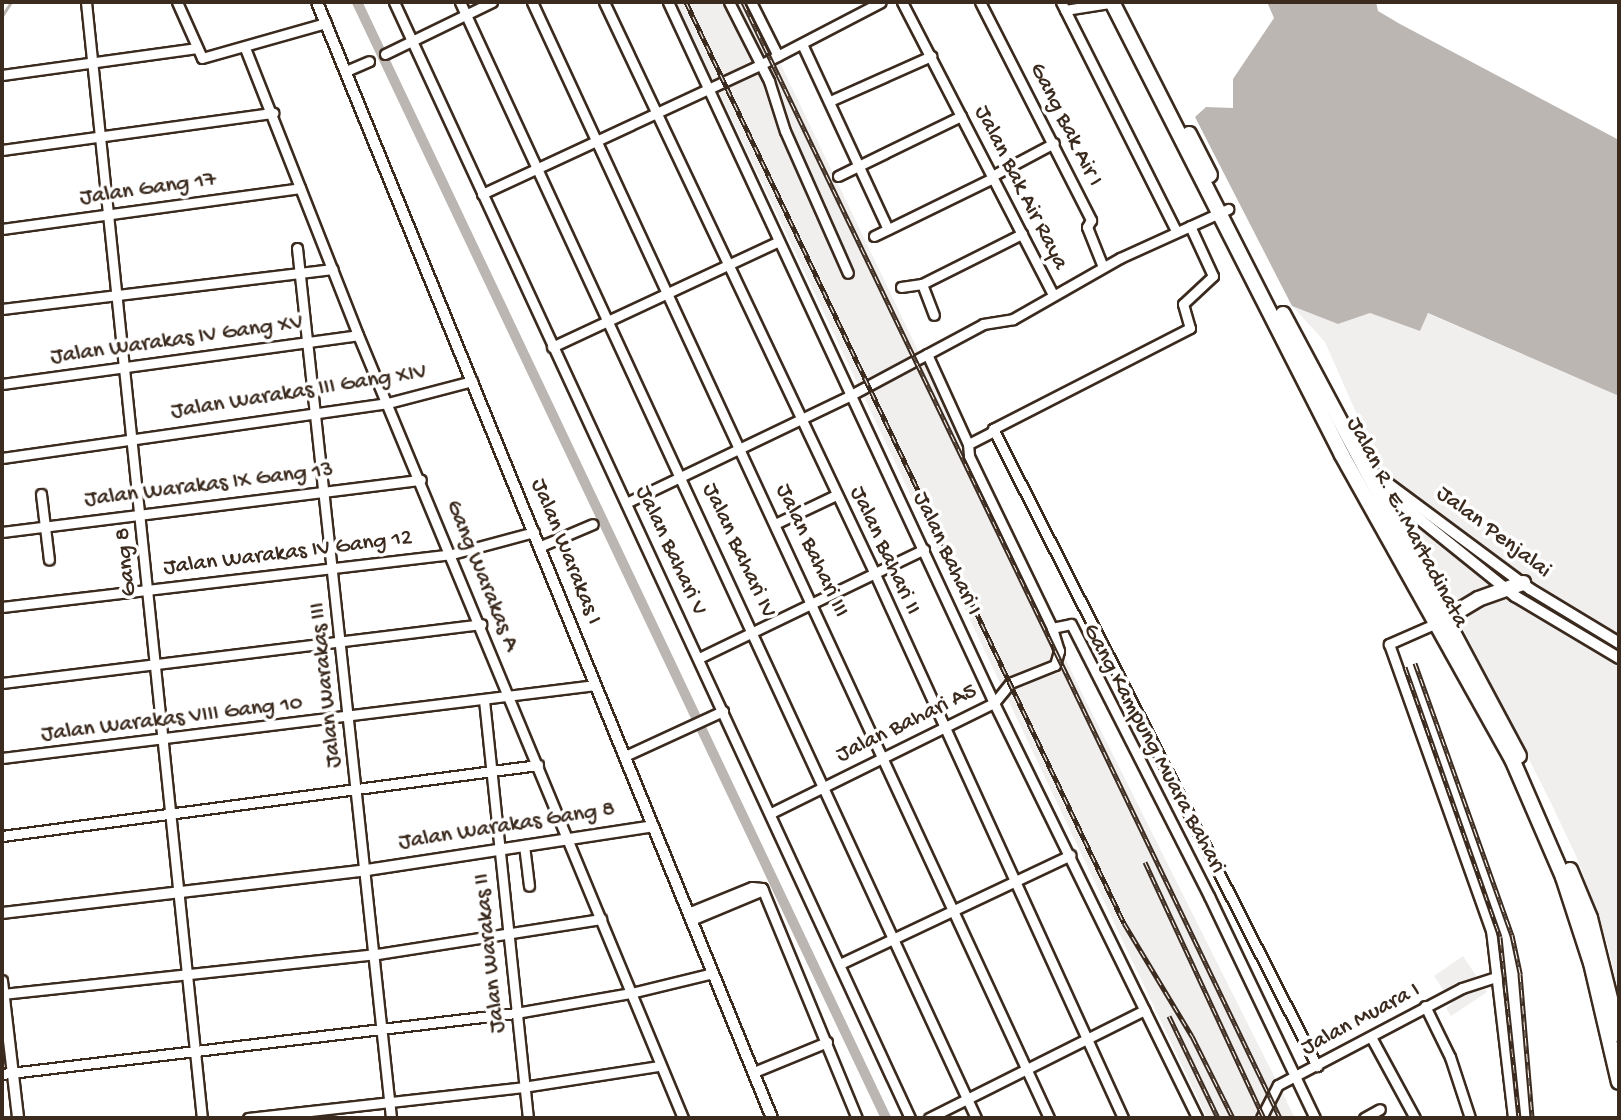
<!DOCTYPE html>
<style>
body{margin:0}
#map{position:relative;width:1621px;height:1120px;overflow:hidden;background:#fff;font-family:"Gochi Hand",sans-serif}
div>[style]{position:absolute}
.built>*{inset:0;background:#f1efee}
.water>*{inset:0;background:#bcb6b3}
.stream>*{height:2.5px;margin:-1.25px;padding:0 1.25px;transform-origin:1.25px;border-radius:1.25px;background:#bcb6b3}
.canal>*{height:10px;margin:-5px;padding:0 5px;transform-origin:5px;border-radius:5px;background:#bcb6b3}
.roads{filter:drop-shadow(2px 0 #3b2a1e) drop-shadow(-2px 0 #3b2a1e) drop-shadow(0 2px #3b2a1e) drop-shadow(0 -2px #3b2a1e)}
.minor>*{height:9px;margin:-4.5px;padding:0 4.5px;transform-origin:4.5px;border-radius:4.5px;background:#fff}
.tertiary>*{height:10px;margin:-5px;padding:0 5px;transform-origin:5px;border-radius:5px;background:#fff}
.trunk>*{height:14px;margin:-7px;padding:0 7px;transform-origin:7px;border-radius:7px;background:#fff}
.rail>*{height:5px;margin-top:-2.5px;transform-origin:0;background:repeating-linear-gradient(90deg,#fff 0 8px,#3b2a1e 0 16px);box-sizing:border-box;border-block:2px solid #3b2a1e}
span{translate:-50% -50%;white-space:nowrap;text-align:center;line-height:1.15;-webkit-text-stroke:7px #fff;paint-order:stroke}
.street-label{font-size:23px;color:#3b2a1e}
.frame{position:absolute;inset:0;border:4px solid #3b2a1e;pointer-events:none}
</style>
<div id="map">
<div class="built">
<div style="clip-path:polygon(676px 2px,751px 2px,1081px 691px,1295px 1118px,1207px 1118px)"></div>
<div style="clip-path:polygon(1292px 306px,1338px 324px,1370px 313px,1420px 331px,1427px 313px,1619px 396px,1619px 997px,1609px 949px,1578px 860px,1549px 799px,1373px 451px,1325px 342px)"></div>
<div style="clip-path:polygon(1463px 956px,1487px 992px,1451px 1016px,1446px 1008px,1452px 1003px,1434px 976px)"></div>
</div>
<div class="water">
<div style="clip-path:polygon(1267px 2px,1376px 2px,1378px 11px,1400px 24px,1619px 140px,1619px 396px,1428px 313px,1420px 331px,1370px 313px,1338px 324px,1292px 306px,1195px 117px,1206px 107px,1233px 108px,1233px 79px,1274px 18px)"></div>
</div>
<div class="stream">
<div style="left:2px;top:16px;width:17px;rotate:-57deg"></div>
</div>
<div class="canal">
<div style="left:357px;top:2px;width:1235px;rotate:64.64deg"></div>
</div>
<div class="roads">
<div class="minor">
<div style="left:86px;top:2px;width:1122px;rotate:84.07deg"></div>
<div style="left:177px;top:2px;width:61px;rotate:65.9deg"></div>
<div style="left:202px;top:58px;width:129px;rotate:-15.8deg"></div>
<div style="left:394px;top:2px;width:1230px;rotate:65.19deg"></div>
<div style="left:460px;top:2px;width:1230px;rotate:65.19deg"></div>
<div style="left:532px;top:2px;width:1230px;rotate:65.14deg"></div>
<div style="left:604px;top:2px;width:631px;rotate:64.65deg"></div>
<div style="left:874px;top:572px;width:600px;rotate:65.48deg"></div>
<div style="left:668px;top:2px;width:773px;rotate:65.06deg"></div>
<div style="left:994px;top:703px;width:462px;rotate:63.9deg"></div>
<div style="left:729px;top:2px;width:89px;rotate:63.1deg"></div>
<div style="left:769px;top:81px;width:52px;rotate:72.3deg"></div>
<div style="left:785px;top:131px;width:155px;rotate:66.1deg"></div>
<div style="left:751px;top:2px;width:60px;rotate:63.4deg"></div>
<div style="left:902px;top:2px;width:329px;rotate:62.7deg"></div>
<div style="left:980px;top:2px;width:245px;rotate:63deg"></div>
<div style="left:1091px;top:220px;width:8px;rotate:120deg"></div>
<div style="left:1087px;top:227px;width:43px;rotate:68.2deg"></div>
<div style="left:1061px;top:2px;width:256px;rotate:63.3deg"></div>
<div style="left:1065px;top:10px;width:51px;rotate:-9.1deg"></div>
<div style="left:802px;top:44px;width:204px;rotate:65.1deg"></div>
<div style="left:245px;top:48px;width:308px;rotate:68.5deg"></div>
<div style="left:358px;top:335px;width:848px;rotate:67.46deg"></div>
<div style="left:385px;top:54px;width:119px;rotate:-25.9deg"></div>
<div style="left:346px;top:71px;width:25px;rotate:-23deg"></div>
<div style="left:2px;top:75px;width:197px;rotate:-7.9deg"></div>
<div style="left:830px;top:101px;width:111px;rotate:-24deg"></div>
<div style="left:2px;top:150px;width:274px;rotate:-7.8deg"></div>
<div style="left:838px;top:176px;width:137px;rotate:-26deg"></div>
<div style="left:992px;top:176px;width:70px;rotate:-28deg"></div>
<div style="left:482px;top:194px;width:306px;rotate:-24.9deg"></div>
<div style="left:760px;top:65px;width:136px;rotate:-27.5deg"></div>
<div style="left:1190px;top:226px;width:55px;rotate:65.3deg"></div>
<div style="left:1213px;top:276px;width:41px;rotate:137deg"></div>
<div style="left:1183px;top:304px;width:25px;rotate:74deg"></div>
<div style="left:1190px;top:328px;width:221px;rotate:152.9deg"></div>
<div style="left:993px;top:429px;width:715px;rotate:63.04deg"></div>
<div style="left:2px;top:229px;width:301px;rotate:-7.8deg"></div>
<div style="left:874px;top:236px;width:132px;rotate:-26deg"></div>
<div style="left:297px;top:248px;width:875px;rotate:83.83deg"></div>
<div style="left:922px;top:284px;width:112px;rotate:-26.6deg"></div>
<div style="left:901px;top:287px;width:21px;rotate:-8deg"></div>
<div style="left:922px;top:284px;width:33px;rotate:69deg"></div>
<div style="left:2px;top:309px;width:333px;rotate:-6.9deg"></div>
<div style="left:552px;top:347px;width:248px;rotate:-25deg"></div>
<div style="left:927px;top:354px;width:99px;rotate:65.5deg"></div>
<div style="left:2px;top:384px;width:359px;rotate:-7.8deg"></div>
<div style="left:994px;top:431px;width:29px;rotate:153deg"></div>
<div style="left:968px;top:444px;width:12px;rotate:85deg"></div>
<div style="left:969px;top:456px;width:191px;rotate:64.2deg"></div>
<div style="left:1052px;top:628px;width:19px;rotate:-12deg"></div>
<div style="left:1071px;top:624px;width:305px;rotate:63.1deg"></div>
<div style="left:1209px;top:896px;width:246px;rotate:64.5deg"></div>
<div style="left:2px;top:458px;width:390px;rotate:-8.1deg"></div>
<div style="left:388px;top:403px;width:87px;rotate:-14.7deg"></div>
<div style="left:41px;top:494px;width:66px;rotate:83.1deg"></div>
<div style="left:626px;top:503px;width:247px;rotate:-25.6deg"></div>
<div style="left:849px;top:396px;width:152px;rotate:-28.2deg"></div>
<div style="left:983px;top:324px;width:30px;rotate:-9deg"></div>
<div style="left:1013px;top:319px;width:123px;rotate:-29.7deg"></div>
<div style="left:1120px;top:258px;width:119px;rotate:-24.4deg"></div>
<div style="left:777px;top:523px;width:65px;rotate:-25.4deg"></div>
<div style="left:2px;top:532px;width:422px;rotate:-7.1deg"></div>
<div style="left:541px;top:546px;width:56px;rotate:-22.9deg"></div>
<div style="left:2px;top:607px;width:453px;rotate:-6.7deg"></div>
<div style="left:452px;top:554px;width:85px;rotate:-15deg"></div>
<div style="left:1439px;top:622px;width:55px;rotate:156.3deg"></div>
<div style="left:1389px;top:644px;width:304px;rotate:70.4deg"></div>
<div style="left:1491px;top:930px;width:189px;rotate:83.3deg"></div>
<div style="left:699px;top:658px;width:250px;rotate:-25.8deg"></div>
<div style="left:2px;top:683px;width:483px;rotate:-7deg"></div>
<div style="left:484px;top:700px;width:420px;rotate:84deg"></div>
<div style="left:625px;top:756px;width:108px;rotate:-24.7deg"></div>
<div style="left:2px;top:758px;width:598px;rotate:-7.01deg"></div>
<div style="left:771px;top:813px;width:249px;rotate:-26.3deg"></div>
<div style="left:994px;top:703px;width:26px;rotate:-51deg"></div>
<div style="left:1010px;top:683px;width:48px;rotate:-21.8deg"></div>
<div style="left:1055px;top:665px;width:15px;rotate:-74deg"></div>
<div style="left:1059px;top:651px;width:24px;rotate:-107deg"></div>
<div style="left:2px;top:836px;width:541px;rotate:-7.55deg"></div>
<div style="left:524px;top:845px;width:41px;rotate:83deg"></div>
<div style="left:688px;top:913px;width:69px;rotate:-22.1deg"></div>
<div style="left:752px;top:887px;width:10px;rotate:6deg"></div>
<div style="left:762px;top:888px;width:249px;rotate:67.6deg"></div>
<div style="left:691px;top:920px;width:78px;rotate:-22.6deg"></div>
<div style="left:840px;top:964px;width:255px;rotate:-25.3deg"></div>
<div style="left:2px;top:994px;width:377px;rotate:-6.1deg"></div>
<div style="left:377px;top:954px;width:227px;rotate:-8.9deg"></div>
<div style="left:1425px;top:1006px;width:57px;rotate:63.9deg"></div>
<div style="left:1450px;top:1057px;width:64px;rotate:71.8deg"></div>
<div style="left:1371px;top:1037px;width:92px;rotate:61.5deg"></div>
<div style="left:754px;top:1072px;width:79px;rotate:-22.3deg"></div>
<div style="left:2px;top:1074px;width:518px;rotate:-6.77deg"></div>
<div style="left:516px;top:1013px;width:117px;rotate:-9.9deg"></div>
<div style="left:631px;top:993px;width:84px;rotate:-13.7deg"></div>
<div style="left:248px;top:1118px;width:277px;rotate:-6.4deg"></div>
<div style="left:523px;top:1087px;width:138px;rotate:-8.8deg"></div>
<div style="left:929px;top:1118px;width:241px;rotate:-26.6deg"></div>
<div style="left:1261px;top:1118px;width:37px;rotate:-63deg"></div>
<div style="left:1278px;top:1085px;width:208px;rotate:-27.8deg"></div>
<div style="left:1462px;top:988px;width:38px;rotate:-18deg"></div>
<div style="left:1364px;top:1118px;width:18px;rotate:-29deg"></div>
</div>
<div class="tertiary">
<div style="left:317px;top:2px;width:1205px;rotate:67.82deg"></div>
<div style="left:1367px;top:468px;width:203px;rotate:36.6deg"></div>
<div style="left:1530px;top:589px;width:104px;rotate:31.2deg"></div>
<div style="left:1376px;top:484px;width:179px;rotate:38.9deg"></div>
<div style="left:1515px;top:596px;width:121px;rotate:30.8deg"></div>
<div style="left:2px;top:913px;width:368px;rotate:-6.7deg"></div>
<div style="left:367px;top:870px;width:289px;rotate:-8.7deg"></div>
<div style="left:2px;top:981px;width:138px;rotate:83.3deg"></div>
</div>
<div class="trunk">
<div style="left:1112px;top:2px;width:508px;rotate:63.08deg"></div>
<div style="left:1342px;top:455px;width:348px;rotate:60.8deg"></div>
<div style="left:1512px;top:759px;width:129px;rotate:66.6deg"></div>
<div style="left:1563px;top:877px;width:90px;rotate:72deg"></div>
<div style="left:1591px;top:963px;width:122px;rotate:76.8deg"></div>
<div style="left:1189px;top:134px;width:46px;rotate:62.9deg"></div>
<div style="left:1283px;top:314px;width:501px;rotate:61.9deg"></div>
<div style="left:1445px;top:619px;width:39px;rotate:-31deg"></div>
<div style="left:1478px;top:599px;width:48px;rotate:-19.6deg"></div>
<div style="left:1570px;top:870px;width:52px;rotate:67.4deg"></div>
<div style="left:1590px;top:918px;width:120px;rotate:76deg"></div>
</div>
</div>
<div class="rail">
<div style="left:686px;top:2px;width:1020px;rotate:64.57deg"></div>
<div style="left:1124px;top:923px;width:132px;rotate:59deg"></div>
<div style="left:1192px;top:1036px;width:92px;rotate:63.4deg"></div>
<div style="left:743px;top:2px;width:1238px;rotate:64.3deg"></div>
<div style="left:1415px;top:663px;width:289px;rotate:70.4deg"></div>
<div style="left:1512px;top:935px;width:40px;rotate:78deg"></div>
<div style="left:1520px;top:974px;width:144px;rotate:85.2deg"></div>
<div style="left:1405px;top:667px;width:286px;rotate:70.6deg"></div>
<div style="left:1500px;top:937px;width:182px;rotate:84deg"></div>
<div style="left:1145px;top:862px;width:282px;rotate:65.1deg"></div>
<div style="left:1169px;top:1016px;width:113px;rotate:64.3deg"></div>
</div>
<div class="street-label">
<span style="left:1065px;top:125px;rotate:63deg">Gang Bak Air I</span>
<span style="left:1020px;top:188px;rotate:63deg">Jalan Bak Air Raya</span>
<span style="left:148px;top:190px;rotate:-8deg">Jalan Gang 17</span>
<span style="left:177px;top:341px;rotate:-8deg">Jalan Warakas IV Gang XV</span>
<span style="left:299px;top:393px;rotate:-9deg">Jalan Warakas III Gang XIV</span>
<span style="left:209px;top:486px;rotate:-7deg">Jalan Warakas IX Gang 13</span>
<span style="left:1406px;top:523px;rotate:62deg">Jalan R. E. Martadinata</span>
<span style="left:1493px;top:533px;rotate:37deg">Jalan Penjalai</span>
<span style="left:670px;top:551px;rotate:65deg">Jalan Bahari V</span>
<span style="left:738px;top:551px;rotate:65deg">Jalan Bahari IV</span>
<span style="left:811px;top:551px;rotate:65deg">Jalan Bahari III</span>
<span style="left:884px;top:551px;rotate:65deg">Jalan Bahari II</span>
<span style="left:565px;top:552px;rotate:68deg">Jalan Warakas I</span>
<span style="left:288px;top:554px;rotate:-7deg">Jalan Warakas IV Gang 12</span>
<span style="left:946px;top:554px;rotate:65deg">Jalan Bahari I</span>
<span style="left:127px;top:562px;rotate:-96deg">Gang 8</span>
<span style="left:481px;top:576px;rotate:68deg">Gang Warakas A</span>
<span style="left:327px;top:685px;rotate:-96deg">Jalan Warakas III</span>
<span style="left:172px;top:720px;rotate:-7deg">Jalan Warakas VIII Gang 10</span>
<span style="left:907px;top:724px;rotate:-26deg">Jalan Bahari A5</span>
<span style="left:1153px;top:749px;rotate:62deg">Gang Kampung Muara Bahari</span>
<span style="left:507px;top:827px;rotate:-9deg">Jalan Warakas Gang 8</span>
<span style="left:491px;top:953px;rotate:-96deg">Jalan Warakas II</span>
<span style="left:1361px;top:1020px;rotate:-28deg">Jalan Muara I</span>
</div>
<div class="frame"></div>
</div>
